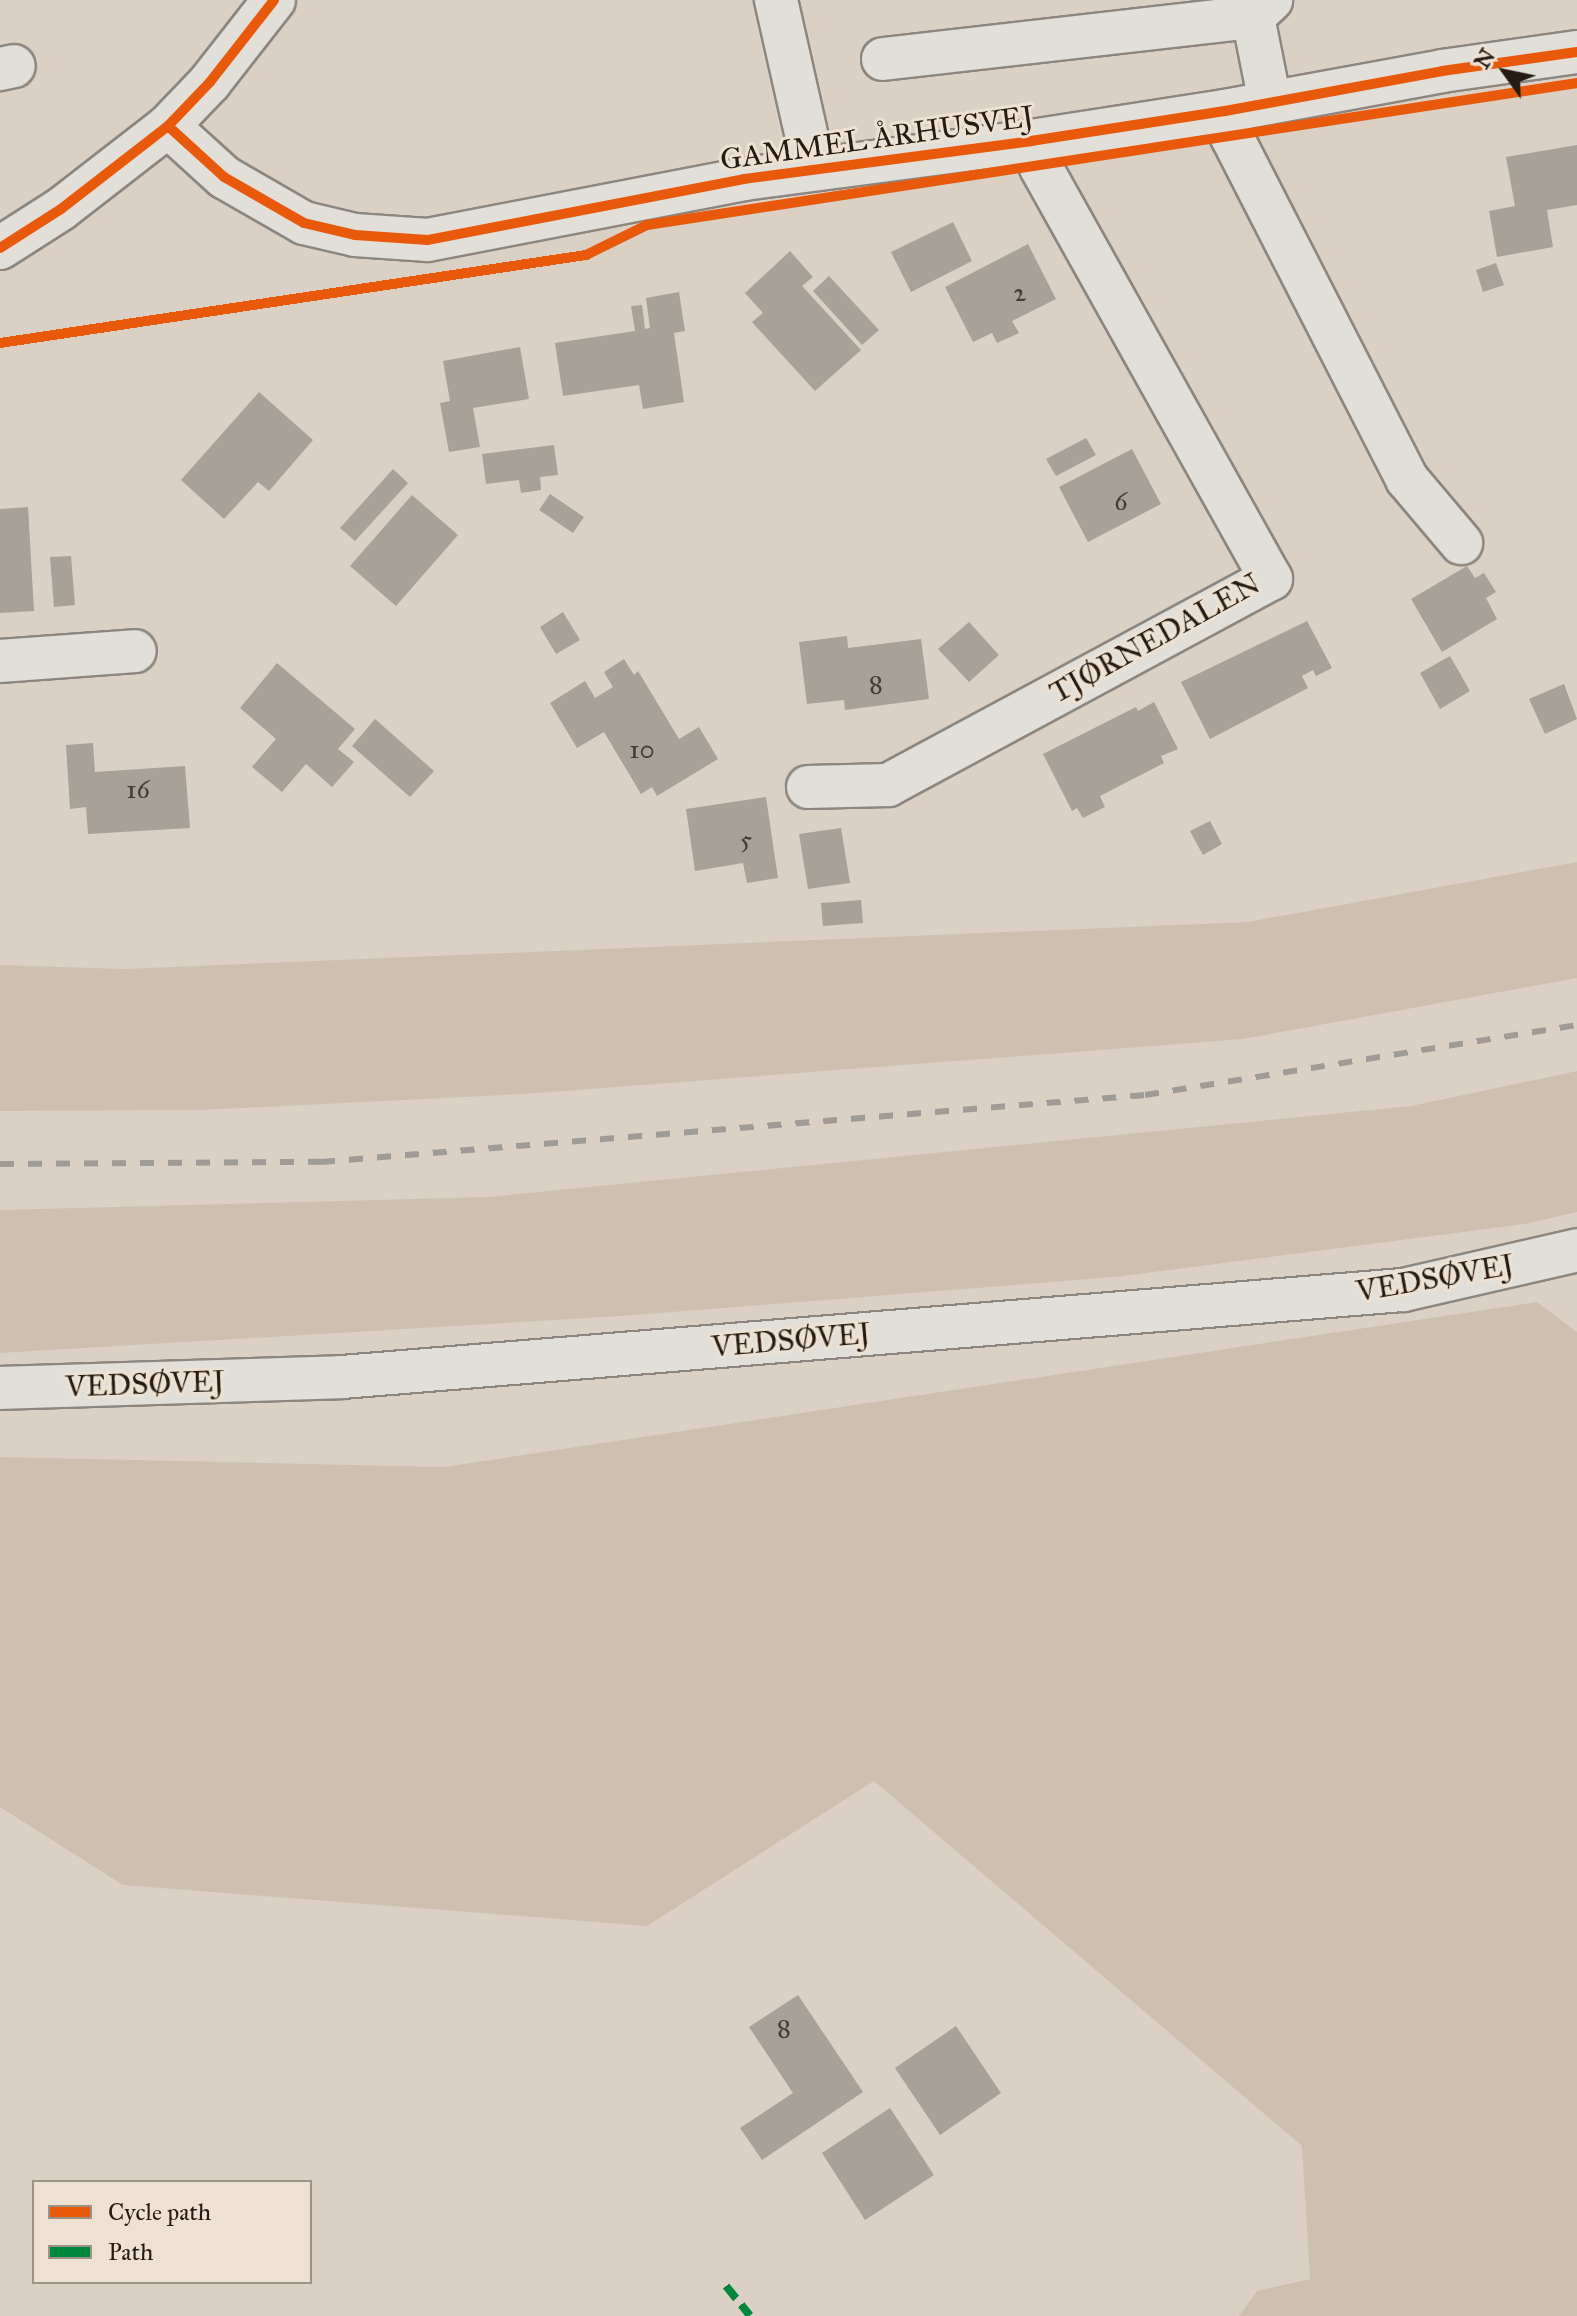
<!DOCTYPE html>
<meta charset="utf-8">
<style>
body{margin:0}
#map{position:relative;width:1577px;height:2316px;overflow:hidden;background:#dad1c4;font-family:"IM FELL Great Primer",serif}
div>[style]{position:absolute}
.green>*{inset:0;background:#cec0af}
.building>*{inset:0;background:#a7a198}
.roads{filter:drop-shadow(2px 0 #8c867e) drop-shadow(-2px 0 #8c867e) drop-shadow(0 2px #8c867e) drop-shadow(0 -2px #8c867e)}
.minor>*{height:42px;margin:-21px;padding:0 21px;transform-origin:21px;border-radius:21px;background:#e2ded8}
.rail>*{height:6px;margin-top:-3px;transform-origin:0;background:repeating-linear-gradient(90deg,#a09b95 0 14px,transparent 0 28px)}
.quiet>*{height:8px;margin-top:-4px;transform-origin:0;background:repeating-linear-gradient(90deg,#00873e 0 16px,transparent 0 24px)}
.cycleway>*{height:10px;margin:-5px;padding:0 5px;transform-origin:5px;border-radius:5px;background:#e8590c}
span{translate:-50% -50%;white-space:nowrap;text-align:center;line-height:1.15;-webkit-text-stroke:6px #ede2d2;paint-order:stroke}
.number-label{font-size:26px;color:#463c34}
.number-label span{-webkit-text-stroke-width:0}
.street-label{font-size:30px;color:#251b13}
.legend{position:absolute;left:32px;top:2180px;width:280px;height:104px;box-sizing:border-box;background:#ede2d2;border:2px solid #9d9286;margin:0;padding:10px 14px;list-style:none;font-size:24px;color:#251b13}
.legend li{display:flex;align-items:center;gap:16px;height:40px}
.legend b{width:40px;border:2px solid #9d9286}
.north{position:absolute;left:1465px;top:32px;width:80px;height:80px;-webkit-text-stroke:6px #ede2d2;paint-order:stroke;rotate:303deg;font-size:22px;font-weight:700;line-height:32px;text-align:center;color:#251b13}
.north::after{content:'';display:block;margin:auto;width:28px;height:36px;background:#251b13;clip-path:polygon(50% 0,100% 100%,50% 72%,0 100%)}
</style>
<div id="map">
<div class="green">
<div style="clip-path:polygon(1577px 862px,1577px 978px,1243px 1039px,525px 1094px,201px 1110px,0 1111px,0 965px,124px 969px,1248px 922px)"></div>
<div style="clip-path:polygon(1577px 1071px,1577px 1212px,1525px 1224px,1115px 1277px,622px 1316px,0 1353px,0 1210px,489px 1197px,1411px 1106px)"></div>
<div style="clip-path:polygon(1537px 1302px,1577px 1332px,1577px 2316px,1239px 2316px,1257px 2291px,1310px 2279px,1302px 2146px,874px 1781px,647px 1926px,123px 1885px,0 1807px,0 1457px,444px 1467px)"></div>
</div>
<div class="building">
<div style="clip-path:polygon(1577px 145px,1577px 205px,1547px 210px,1553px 247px,1497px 257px,1489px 211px,1515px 206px,1506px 157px)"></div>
<div style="clip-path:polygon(953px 222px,972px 261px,911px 292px,891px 252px)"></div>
<div style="clip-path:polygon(1028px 244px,1056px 299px,1012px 321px,1019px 333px,997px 343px,992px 333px,973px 342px,945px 287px)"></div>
<div style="clip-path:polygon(790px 251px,813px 277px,802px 286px,861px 350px,815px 391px,752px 322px,763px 313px,745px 293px)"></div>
<div style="clip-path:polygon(1496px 263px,1504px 285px,1483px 292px,1476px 270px)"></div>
<div style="clip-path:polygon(829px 276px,879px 330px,862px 345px,813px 291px)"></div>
<div style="clip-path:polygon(679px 292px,685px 331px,674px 333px,684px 402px,643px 409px,639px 385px,563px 396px,555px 343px,635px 331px,631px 306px,642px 305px,645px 329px,650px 328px,646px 298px)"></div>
<div style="clip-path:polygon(520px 347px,529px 399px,473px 408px,480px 447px,449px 452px,440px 403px,450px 401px,443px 361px)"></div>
<div style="clip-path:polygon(259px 392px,313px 440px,269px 491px,258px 482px,224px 519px,181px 480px)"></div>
<div style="clip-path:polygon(1086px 438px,1096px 455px,1056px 476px,1046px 459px)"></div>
<div style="clip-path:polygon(554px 445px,558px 475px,540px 477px,541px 490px,521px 493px,519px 480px,486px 484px,482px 454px)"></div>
<div style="clip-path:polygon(1132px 449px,1161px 504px,1088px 542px,1059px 487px)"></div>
<div style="clip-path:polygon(393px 469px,408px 483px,355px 541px,340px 528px)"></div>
<div style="clip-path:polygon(550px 494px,584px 517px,573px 533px,539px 510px)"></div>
<div style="clip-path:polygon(412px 495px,458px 535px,396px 606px,350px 566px)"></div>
<div style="clip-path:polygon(28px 507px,34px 611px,0 613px,0 509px)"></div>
<div style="clip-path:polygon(71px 556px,75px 605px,54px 607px,50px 557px)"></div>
<div style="clip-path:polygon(1467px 566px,1475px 578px,1484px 573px,1496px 592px,1486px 598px,1497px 619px,1442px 652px,1411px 599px)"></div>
<div style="clip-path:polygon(563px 612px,580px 640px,556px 654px,540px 627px)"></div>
<div style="clip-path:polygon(1307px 621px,1332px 668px,1316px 676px,1313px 670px,1302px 676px,1308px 688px,1210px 739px,1181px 682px)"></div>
<div style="clip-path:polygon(969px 622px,999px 655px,969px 682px,938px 649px)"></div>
<div style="clip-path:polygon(847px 636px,848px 648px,921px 639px,929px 699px,845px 710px,844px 700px,807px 704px,799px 642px)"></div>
<div style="clip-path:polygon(1450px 656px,1470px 691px,1440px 709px,1420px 673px)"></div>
<div style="clip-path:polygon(624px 659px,634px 675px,638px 671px,679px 739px,699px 727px,718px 759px,657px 796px,652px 787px,641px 794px,604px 732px,577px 748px,550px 703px,585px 681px,595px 698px,613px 687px,604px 672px)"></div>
<div style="clip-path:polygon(277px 663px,355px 729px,338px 749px,354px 762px,332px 787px,306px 764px,282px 792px,252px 767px,276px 739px,240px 708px)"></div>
<div style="clip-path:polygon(1564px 684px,1577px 719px,1545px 734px,1529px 699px)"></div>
<div style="clip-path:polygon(1154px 702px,1178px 749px,1161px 756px,1164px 763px,1100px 796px,1105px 807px,1083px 818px,1077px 808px,1072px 811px,1043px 754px,1136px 707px,1138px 711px)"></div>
<div style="clip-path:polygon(375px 719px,434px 771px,410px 797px,352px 746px)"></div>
<div style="clip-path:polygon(93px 743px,95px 772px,185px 766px,190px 828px,88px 834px,86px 807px,70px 809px,66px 745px)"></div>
<div style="clip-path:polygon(766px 797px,778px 878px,747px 883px,743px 863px,695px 871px,686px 809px)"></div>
<div style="clip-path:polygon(1210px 821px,1222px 844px,1203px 855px,1190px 831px)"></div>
<div style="clip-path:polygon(841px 828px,850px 883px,808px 889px,799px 834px)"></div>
<div style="clip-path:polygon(861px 900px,863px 923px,823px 926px,821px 903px)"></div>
<div style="clip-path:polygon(798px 1995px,863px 2092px,762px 2160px,740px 2128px,793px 2093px,749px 2027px)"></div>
<div style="clip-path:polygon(956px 2026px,1001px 2093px,940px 2135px,895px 2068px)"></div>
<div style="clip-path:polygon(890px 2108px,934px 2175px,865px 2220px,822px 2153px)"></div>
</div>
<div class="roads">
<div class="minor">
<div style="left:776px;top:0;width:173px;rotate:77.3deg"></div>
<div style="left:1253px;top:17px;width:87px;rotate:78.7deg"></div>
<div style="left:883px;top:59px;width:372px;rotate:-6.5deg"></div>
<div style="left:1253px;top:17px;width:25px;rotate:-43deg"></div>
<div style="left:0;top:69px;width:14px;rotate:-12deg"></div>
<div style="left:1225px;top:111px;width:27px;rotate:75deg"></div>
<div style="left:1232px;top:137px;width:384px;rotate:62.9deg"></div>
<div style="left:1407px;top:479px;width:84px;rotate:49.8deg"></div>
<div style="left:168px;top:126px;width:76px;rotate:42.3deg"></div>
<div style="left:224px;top:177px;width:92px;rotate:29.9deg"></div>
<div style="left:304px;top:223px;width:52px;rotate:13.2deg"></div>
<div style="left:355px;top:235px;width:73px;rotate:3.9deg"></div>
<div style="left:428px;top:240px;width:322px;rotate:-10.9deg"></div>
<div style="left:744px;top:179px;width:290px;rotate:-7.5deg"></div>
<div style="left:1031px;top:141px;width:196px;rotate:-8.8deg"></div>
<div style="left:1225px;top:111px;width:221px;rotate:-10.4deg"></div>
<div style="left:1442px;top:71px;width:136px;rotate:-8deg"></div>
<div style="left:0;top:248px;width:72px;rotate:-32.6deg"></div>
<div style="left:61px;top:209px;width:135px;rotate:-37.8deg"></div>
<div style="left:168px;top:126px;width:61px;rotate:-46.3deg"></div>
<div style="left:210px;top:82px;width:104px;rotate:-52deg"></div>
<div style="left:0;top:661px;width:135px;rotate:-4.2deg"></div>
<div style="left:808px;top:787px;width:80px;rotate:-1.4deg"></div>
<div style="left:888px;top:785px;width:435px;rotate:-28.3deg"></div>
<div style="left:1271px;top:579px;width:472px;rotate:-119.2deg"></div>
<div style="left:1041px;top:167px;width:28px;rotate:-111deg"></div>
<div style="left:0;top:1388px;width:342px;rotate:-1.8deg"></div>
<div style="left:342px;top:1377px;width:1065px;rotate:-4.69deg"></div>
<div style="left:1403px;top:1290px;width:179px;rotate:-12.9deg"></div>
</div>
</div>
<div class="rail">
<div style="left:0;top:1164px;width:321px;rotate:-0.4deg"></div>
<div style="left:321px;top:1162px;width:827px;rotate:-4.65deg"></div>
<div style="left:1145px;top:1095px;width:438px;rotate:-9.2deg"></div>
</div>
<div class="quiet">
<div style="left:726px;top:2286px;width:38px;rotate:51deg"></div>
</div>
<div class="cycleway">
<div style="left:168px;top:126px;width:76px;rotate:42.3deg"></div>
<div style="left:224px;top:177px;width:92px;rotate:29.9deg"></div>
<div style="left:304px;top:223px;width:52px;rotate:13.2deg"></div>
<div style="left:355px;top:235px;width:73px;rotate:3.9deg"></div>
<div style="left:428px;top:240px;width:322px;rotate:-10.9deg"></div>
<div style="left:744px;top:179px;width:290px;rotate:-7.5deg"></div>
<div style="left:1031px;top:141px;width:196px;rotate:-8.8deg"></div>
<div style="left:1225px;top:111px;width:221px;rotate:-10.4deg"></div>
<div style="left:1442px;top:71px;width:136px;rotate:-8deg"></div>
<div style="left:0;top:248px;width:72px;rotate:-32.6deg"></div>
<div style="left:61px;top:209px;width:135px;rotate:-37.8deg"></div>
<div style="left:168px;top:126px;width:61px;rotate:-46.3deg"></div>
<div style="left:210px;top:82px;width:104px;rotate:-52deg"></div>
<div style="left:0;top:343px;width:593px;rotate:-8.54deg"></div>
<div style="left:586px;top:255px;width:68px;rotate:-26.2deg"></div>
<div style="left:647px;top:225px;width:941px;rotate:-8.68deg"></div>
</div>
<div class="number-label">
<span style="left:1020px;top:293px">2</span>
<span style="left:1121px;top:502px">6</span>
<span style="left:876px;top:685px">8</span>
<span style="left:642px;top:750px">10</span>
<span style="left:138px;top:790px">16</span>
<span style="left:746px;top:840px">5</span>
<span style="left:784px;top:2029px">8</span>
</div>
<div class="street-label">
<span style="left:877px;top:138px;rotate:-8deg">GAMMEL ÅRHUSVEJ</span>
<span style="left:1155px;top:638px;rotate:-29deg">TJØRNEDALEN</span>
<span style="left:1435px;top:1278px;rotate:-10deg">VEDSØVEJ</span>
<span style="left:791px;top:1340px;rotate:-5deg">VEDSØVEJ</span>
<span style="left:145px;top:1384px;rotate:-2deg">VEDSØVEJ</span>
</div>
<ul class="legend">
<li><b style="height:10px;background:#e8590c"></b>Cycle path</li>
<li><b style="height:10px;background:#00873e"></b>Path</li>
</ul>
<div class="north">N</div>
</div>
